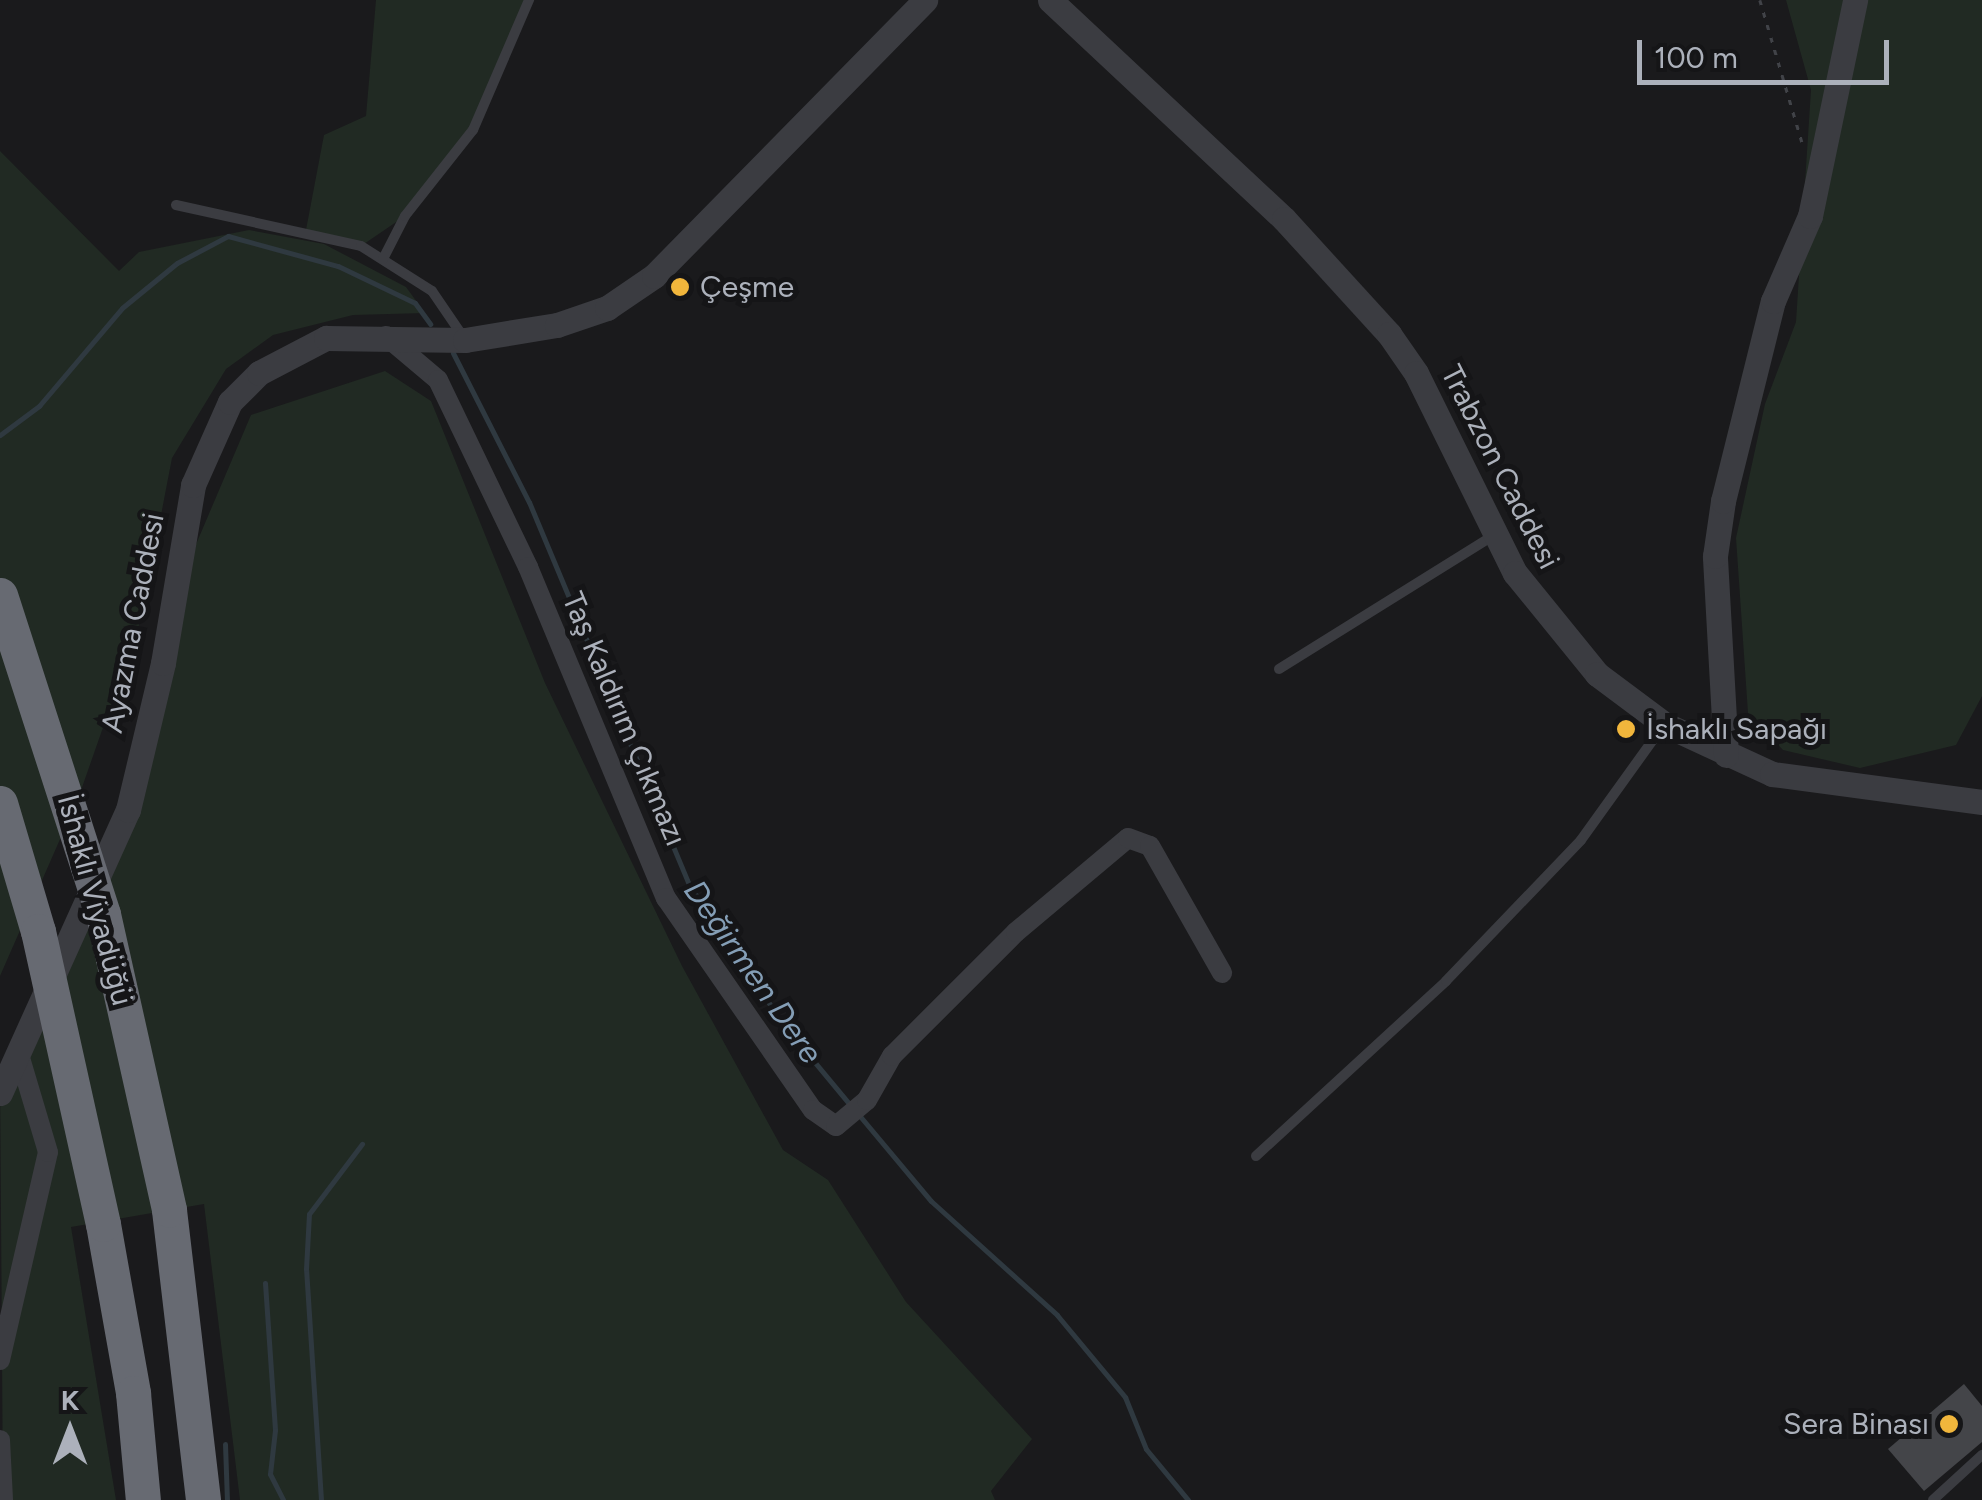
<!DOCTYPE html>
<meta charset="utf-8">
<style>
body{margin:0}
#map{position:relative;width:1982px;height:1500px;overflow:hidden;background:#1a1a1c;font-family:Figtree,sans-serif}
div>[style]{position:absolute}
.green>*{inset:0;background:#212a23}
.stream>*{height:5px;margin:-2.5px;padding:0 2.5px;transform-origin:2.5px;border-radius:2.5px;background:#2f3940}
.building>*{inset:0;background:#444549}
.path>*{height:2.5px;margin-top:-1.25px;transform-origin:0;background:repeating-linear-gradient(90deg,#414348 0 5px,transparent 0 13px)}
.service>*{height:10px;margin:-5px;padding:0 5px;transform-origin:5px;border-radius:5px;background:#3b3c41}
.minor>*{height:20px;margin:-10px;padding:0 10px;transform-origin:10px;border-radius:10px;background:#3b3c41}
.tertiary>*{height:25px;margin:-12.5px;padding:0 12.5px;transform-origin:12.5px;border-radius:12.5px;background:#3b3c41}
.motorway>*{height:35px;margin:-17.5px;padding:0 17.5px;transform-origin:17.5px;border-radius:17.5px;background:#676a72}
.motorway-bridge>*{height:35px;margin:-17.5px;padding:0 17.5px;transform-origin:17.5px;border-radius:17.5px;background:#676a72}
.dots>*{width:28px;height:28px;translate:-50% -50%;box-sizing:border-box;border:5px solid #151517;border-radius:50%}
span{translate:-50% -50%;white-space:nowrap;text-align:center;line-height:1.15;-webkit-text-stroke:10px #151517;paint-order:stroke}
.poi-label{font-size:30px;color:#acb1bb}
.left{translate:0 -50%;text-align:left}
.right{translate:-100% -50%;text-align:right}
.street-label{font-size:30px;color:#acb1bb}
.water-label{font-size:32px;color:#849eb6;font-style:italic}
.north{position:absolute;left:20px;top:1380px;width:100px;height:100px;-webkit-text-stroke:8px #151517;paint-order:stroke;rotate:0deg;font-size:28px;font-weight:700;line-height:40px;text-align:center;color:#acb1bb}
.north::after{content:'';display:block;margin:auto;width:35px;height:45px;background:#acb1bb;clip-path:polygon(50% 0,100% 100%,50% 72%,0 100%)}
.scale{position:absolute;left:1637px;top:40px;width:252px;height:45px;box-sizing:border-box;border:5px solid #acb1bb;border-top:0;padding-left:12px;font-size:30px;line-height:35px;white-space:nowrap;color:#acb1bb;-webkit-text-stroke:8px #151517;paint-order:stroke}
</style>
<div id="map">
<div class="green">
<div style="clip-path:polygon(376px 0,529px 0,473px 130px,405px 216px,361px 246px,306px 230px,324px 135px,366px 116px)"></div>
<div style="clip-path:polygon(1786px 0,1982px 0,1982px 696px,1956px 745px,1860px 768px,1783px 750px,1748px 713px,1736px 538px,1765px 404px,1796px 322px,1811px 90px)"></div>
<div style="clip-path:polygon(0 151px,119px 271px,139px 252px,249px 230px,324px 244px,406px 287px,425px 313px,353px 315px,273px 335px,226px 369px,172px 458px,141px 619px,79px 796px,0 976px)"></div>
<div style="clip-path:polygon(385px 371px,431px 401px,545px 683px,682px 966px,783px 1150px,828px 1180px,906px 1302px,1032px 1439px,991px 1491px,995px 1500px,240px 1500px,204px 1204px,71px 1227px,116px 1500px,3px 1500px,0 1071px,87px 904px,135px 759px,177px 589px,251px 415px)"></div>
</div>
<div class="stream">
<div style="left:453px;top:353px;width:167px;rotate:63deg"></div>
<div style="left:529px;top:502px;width:415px;rotate:67.3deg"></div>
<div style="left:689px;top:885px;width:168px;rotate:55.9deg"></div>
<div style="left:783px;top:1024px;width:107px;rotate:50.3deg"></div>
<div style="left:0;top:435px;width:49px;rotate:-36.6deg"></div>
<div style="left:39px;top:406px;width:128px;rotate:-49.7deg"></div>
<div style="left:122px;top:308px;width:71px;rotate:-39.3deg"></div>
<div style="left:177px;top:263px;width:58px;rotate:-27.9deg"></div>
<div style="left:228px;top:236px;width:114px;rotate:15.3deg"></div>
<div style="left:338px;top:266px;width:85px;rotate:25.7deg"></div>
<div style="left:415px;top:303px;width:26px;rotate:54deg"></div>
<div style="left:859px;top:1115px;width:112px;rotate:50.1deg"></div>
<div style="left:931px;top:1201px;width:170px;rotate:42.1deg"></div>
<div style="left:1057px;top:1315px;width:107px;rotate:50.3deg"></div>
<div style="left:1125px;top:1397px;width:56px;rotate:68deg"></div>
<div style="left:1146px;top:1449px;width:66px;rotate:50.5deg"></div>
<div style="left:265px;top:1283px;width:147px;rotate:86.1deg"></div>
<div style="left:275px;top:1430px;width:44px;rotate:96.5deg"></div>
<div style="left:270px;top:1474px;width:29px;rotate:63deg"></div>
<div style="left:225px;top:1444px;width:56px;rotate:88deg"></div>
<div style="left:321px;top:1500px;width:231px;rotate:-93.7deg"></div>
<div style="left:306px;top:1269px;width:55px;rotate:-86.9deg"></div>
<div style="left:309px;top:1214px;width:88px;rotate:-52.9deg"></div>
</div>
<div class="building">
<div style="clip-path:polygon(1964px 1384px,1982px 1406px,1982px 1442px,1924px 1491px,1888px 1449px)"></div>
</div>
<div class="path">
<div style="left:1760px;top:0;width:148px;rotate:73.5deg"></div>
</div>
<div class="service">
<div style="left:176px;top:205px;width:189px;rotate:12.5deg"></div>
<div style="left:361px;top:246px;width:84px;rotate:32.4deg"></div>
<div style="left:432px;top:291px;width:53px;rotate:55.7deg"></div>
<div style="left:383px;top:259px;width:48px;rotate:-62.9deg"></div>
<div style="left:405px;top:216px;width:110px;rotate:-51.7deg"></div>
<div style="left:473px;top:130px;width:142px;rotate:-66.7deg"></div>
<div style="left:1279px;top:669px;width:253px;rotate:-31.9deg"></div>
<div style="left:1256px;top:1156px;width:258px;rotate:-42.6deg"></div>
<div style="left:1446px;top:981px;width:195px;rotate:-46.2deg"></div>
<div style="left:1581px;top:840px;width:140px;rotate:-54.3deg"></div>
<div style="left:1933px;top:1500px;width:67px;rotate:-42.6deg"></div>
</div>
<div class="minor">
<div style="left:386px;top:336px;width:68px;rotate:40.2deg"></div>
<div style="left:438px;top:380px;width:208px;rotate:64.3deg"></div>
<div style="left:528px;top:567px;width:359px;rotate:67.4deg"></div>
<div style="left:666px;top:898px;width:258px;rotate:55.3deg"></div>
<div style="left:813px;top:1110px;width:28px;rotate:35deg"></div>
<div style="left:836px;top:1126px;width:40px;rotate:-40deg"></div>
<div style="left:867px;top:1100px;width:51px;rotate:-60.4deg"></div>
<div style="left:892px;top:1056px;width:175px;rotate:-45deg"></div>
<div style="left:1016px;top:932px;width:146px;rotate:-40deg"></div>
<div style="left:1128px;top:838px;width:23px;rotate:20deg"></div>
<div style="left:1150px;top:846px;width:146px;rotate:60.4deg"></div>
<div style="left:0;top:1360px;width:213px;rotate:-77deg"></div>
<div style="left:48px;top:1152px;width:101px;rotate:-106.6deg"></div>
<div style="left:0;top:1440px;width:60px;rotate:87.1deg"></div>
</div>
<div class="tertiary">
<div style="left:1050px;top:0;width:320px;rotate:43.1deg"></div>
<div style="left:1284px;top:219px;width:156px;rotate:47.6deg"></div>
<div style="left:1389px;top:334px;width:47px;rotate:55.3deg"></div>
<div style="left:1416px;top:373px;width:223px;rotate:63.7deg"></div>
<div style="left:1515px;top:573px;width:130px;rotate:50.9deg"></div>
<div style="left:1597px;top:674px;width:84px;rotate:36.7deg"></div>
<div style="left:1664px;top:724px;width:119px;rotate:24.8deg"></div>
<div style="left:1772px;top:774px;width:212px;rotate:7.6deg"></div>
<div style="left:1726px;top:755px;width:199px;rotate:-93.2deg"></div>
<div style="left:1715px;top:556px;width:56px;rotate:-81.7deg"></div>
<div style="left:1723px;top:501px;width:206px;rotate:-76deg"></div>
<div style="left:1773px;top:301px;width:93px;rotate:-66.5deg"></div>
<div style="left:1810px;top:216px;width:221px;rotate:-78.2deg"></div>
<div style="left:0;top:1093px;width:311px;rotate:-65.7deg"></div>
<div style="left:128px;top:810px;width:151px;rotate:-76.6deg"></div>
<div style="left:163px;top:663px;width:181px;rotate:-80.4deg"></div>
<div style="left:193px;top:485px;width:91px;rotate:-66deg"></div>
<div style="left:230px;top:402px;width:41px;rotate:-45deg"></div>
<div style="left:259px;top:373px;width:76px;rotate:-27.6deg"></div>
<div style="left:326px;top:338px;width:139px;rotate:0.8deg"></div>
<div style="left:465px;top:340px;width:93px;rotate:-9.3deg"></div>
<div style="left:557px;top:325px;width:53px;rotate:-18.8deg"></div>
<div style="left:607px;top:308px;width:57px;rotate:-34.2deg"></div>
<div style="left:654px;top:276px;width:387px;rotate:-45.5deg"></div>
</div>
<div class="motorway">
<div style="left:169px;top:1210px;width:292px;rotate:83.3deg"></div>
<div style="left:103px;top:1224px;width:172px;rotate:79.9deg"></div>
<div style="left:133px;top:1393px;width:107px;rotate:84.7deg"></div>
</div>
<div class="motorway-bridge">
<div style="left:0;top:595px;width:335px;rotate:72.1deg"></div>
<div style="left:103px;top:914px;width:303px;rotate:77.4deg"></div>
<div style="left:0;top:803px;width:134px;rotate:73.5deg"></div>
<div style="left:38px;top:931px;width:300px;rotate:77.5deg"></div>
</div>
<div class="dots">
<div style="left:680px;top:287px;background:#f1b63c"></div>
<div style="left:1626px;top:729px;background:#f1b63c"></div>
<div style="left:1949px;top:1424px;background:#f1b63c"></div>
</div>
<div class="poi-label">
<span class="left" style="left:700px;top:287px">Çeşme</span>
<span class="left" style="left:1646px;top:729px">İshaklı Sapağı</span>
<span class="right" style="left:1929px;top:1424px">Sera Binası</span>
</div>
<div class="street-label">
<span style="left:1500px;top:467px;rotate:63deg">Trabzon Caddesi</span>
<span style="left:133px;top:623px;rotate:-79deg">Ayazma Caddesi</span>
<span style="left:624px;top:719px;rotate:67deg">Taş Kaldırım Çıkmazı</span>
<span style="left:95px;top:900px;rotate:75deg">İshaklı Viyadüğü</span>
</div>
<div class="water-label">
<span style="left:753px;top:972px;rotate:55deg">Değirmen Dere</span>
</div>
<div class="north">K</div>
<div class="scale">100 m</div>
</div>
